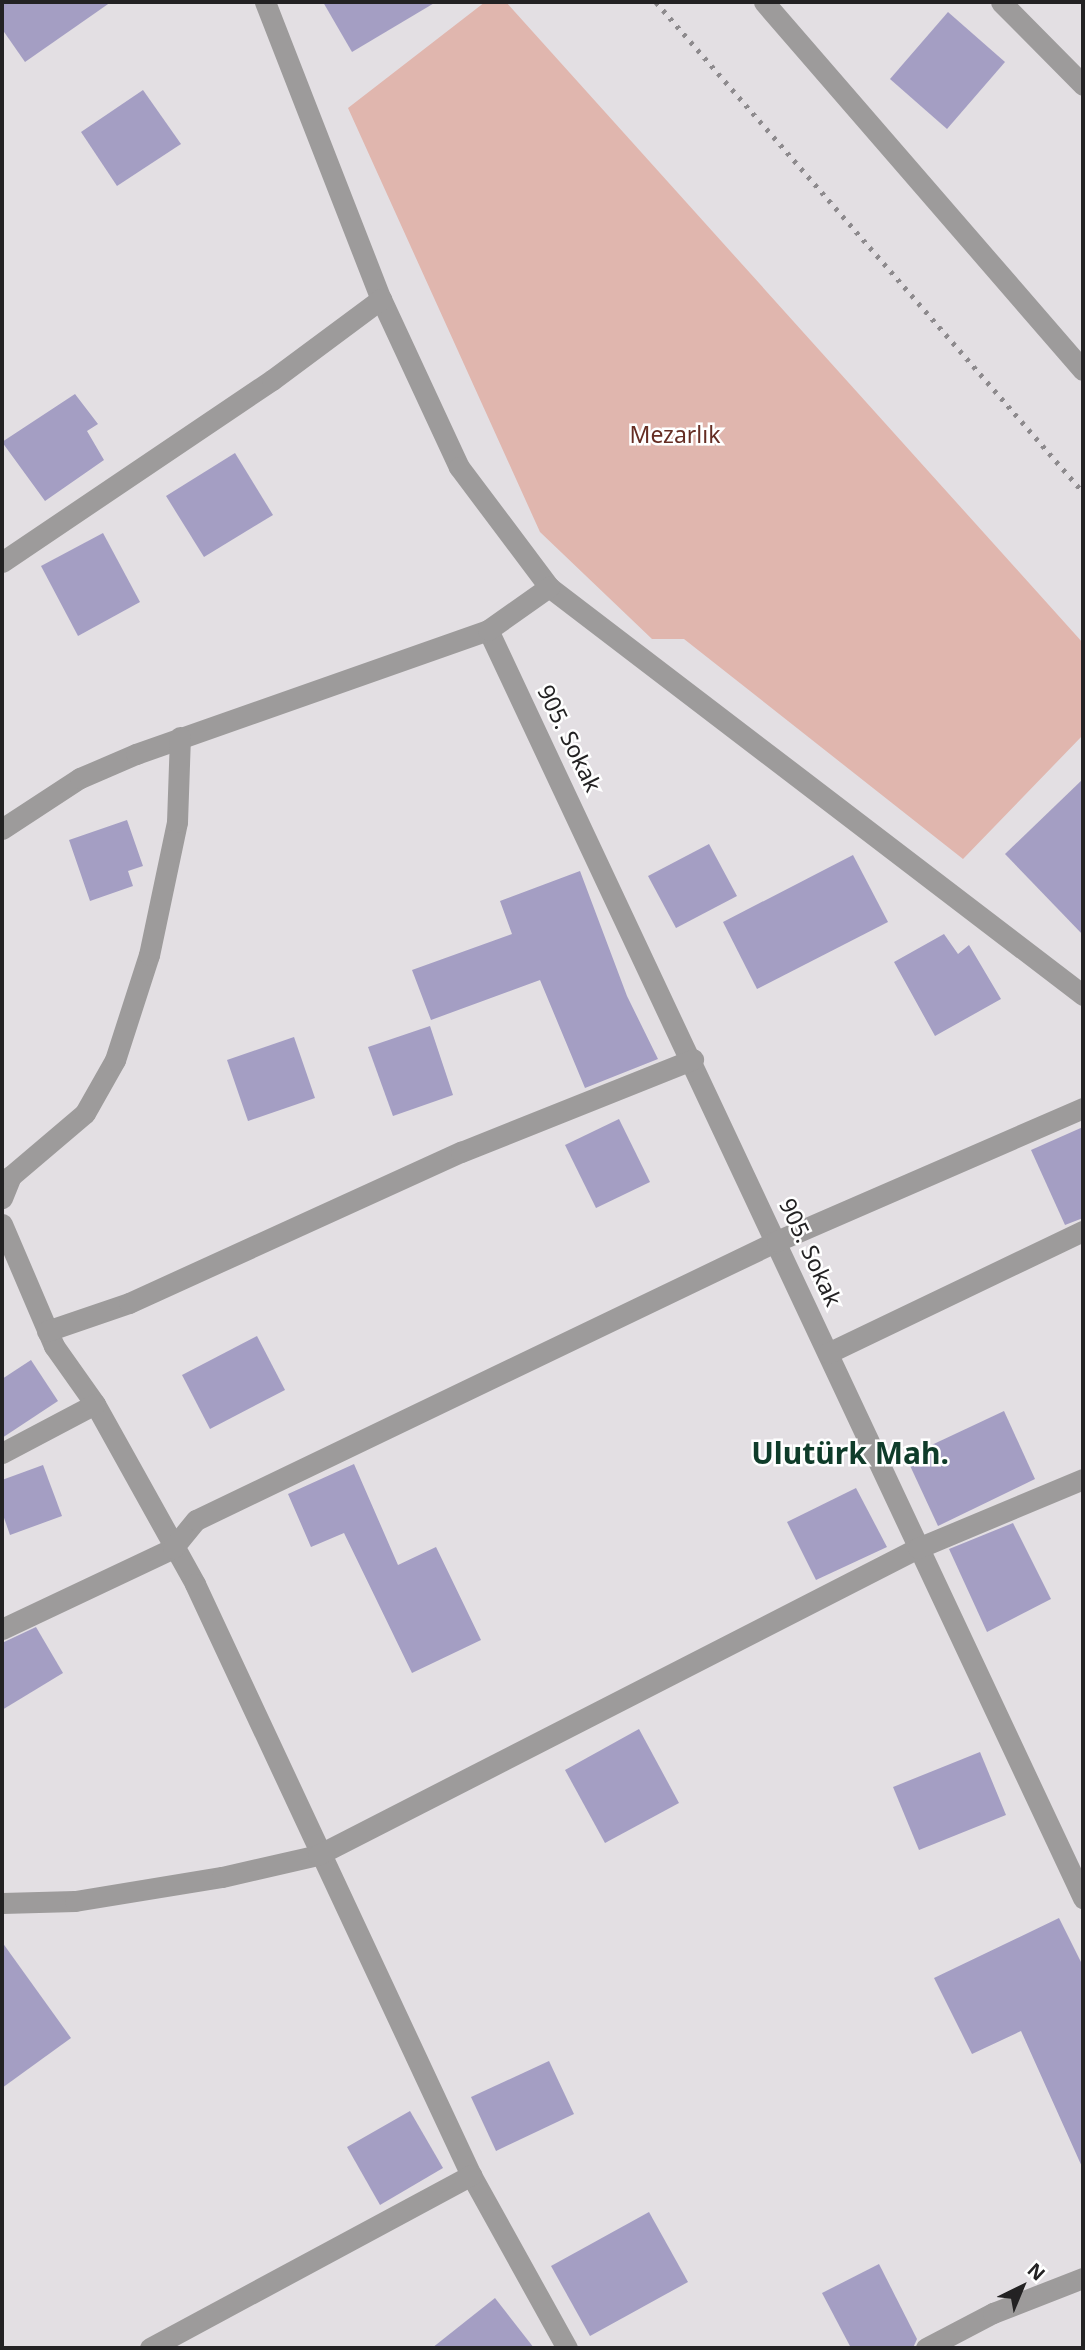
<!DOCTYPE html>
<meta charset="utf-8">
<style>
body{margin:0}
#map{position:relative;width:1085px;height:2350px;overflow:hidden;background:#e3dfe3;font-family:"Noto Sans",sans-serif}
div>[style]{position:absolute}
.green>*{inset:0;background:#e0b6ae}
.building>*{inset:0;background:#a49ec3}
.minor>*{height:21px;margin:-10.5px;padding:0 10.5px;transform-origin:10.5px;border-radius:10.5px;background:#9d9b9b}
.rail>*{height:5px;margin-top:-2.5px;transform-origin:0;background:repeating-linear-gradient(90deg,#8d8a8d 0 3.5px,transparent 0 10.5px)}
span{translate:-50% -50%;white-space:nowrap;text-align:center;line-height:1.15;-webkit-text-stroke:5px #fff;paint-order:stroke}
.park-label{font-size:23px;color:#652d23}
.street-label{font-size:23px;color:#232223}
.district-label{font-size:30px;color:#0f3c2a;font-weight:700}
.frame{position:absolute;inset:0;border:4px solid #232223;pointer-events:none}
.north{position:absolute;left:987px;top:2252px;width:70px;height:70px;-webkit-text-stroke:5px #fff;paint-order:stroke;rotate:43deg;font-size:19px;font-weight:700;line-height:28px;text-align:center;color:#232223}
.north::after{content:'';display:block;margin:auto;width:24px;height:32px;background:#232223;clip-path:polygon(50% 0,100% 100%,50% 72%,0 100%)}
</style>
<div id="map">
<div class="green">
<div style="clip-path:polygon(485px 2px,506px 2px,1083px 643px,1083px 735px,963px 859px,684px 639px,652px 639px,540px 532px,348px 108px)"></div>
</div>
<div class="building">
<div style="clip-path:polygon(2px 2px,111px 2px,25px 62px,2px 29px)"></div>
<div style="clip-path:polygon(323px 2px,436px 2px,352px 52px)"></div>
<div style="clip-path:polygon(948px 12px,1005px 62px,947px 129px,890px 79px)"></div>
<div style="clip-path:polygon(143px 90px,181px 144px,117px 186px,81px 132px)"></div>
<div style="clip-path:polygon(75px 394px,98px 424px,87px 431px,104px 460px,45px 501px,2px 442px)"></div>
<div style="clip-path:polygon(235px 453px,273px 515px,204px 557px,166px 496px)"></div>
<div style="clip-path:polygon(103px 533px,140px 602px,78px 636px,41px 566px)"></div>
<div style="clip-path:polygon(1083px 779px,1083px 935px,1005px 854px)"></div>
<div style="clip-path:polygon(127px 820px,143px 866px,128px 871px,133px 886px,90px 901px,69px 840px)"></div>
<div style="clip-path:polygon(709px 844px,737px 896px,676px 928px,648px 876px)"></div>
<div style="clip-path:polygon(853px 855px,888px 922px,757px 989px,723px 922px)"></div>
<div style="clip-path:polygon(580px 871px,627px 996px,658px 1059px,585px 1088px,540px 980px,431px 1020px,412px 970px,512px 934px,500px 901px)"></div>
<div style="clip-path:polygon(944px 934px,958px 954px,969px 945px,1001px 999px,935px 1036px,894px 962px)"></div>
<div style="clip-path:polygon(430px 1026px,453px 1095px,393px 1116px,368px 1047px)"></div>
<div style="clip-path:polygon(294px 1037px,315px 1098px,248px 1121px,227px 1060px)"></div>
<div style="clip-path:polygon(619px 1119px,650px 1182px,596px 1208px,565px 1145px)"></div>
<div style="clip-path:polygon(1083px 1127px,1083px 1218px,1065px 1225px,1031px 1150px)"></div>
<div style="clip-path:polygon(257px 1336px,285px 1390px,210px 1429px,182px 1375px)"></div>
<div style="clip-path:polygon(31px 1360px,58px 1401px,2px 1438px,2px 1379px)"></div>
<div style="clip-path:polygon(1004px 1411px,1035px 1479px,938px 1526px,906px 1457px)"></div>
<div style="clip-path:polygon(354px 1464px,398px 1565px,436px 1547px,481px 1640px,412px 1673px,344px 1533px,311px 1547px,288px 1494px)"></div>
<div style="clip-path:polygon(43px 1465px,62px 1516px,10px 1535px,2px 1512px,2px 1480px)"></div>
<div style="clip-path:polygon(856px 1488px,887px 1547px,816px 1580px,787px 1522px)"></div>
<div style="clip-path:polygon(1013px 1523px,1051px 1599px,987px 1632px,949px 1549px)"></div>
<div style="clip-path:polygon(36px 1627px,63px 1673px,2px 1710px,2px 1643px)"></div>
<div style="clip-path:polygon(639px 1729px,679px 1803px,605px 1843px,565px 1770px)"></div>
<div style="clip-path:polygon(980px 1752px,1006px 1815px,919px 1850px,893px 1787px)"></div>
<div style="clip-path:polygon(1059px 1918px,1083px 1966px,1083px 2169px,1021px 2031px,972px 2054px,934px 1978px)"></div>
<div style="clip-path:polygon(2px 1942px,71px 2038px,2px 2088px)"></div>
<div style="clip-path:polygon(549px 2061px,574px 2114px,496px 2151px,471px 2097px)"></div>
<div style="clip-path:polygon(410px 2111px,443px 2168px,380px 2205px,347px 2147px)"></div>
<div style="clip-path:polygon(649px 2212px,688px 2282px,590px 2336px,551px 2266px)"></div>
<div style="clip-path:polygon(879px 2264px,917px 2339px,913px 2348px,851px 2348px,822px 2293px)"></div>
<div style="clip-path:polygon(495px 2298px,534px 2348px,432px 2348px)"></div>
</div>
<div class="minor">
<div style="left:265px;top:2px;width:319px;rotate:68.7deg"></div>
<div style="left:381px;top:299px;width:185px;rotate:65.1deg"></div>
<div style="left:459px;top:467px;width:150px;rotate:53.1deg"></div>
<div style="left:549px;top:587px;width:672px;rotate:37.38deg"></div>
<div style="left:764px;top:2px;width:487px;rotate:49.1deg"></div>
<div style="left:1001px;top:2px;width:117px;rotate:45.3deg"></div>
<div style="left:2px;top:562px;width:326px;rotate:-34deg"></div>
<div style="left:272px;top:380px;width:136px;rotate:-36.6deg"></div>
<div style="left:488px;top:630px;width:1401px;rotate:64.86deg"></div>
<div style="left:2px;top:829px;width:93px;rotate:-33.2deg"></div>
<div style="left:80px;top:778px;width:61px;rotate:-23.2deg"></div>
<div style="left:136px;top:754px;width:373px;rotate:-19.4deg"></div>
<div style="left:488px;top:630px;width:75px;rotate:-35.2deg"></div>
<div style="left:2px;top:1198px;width:24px;rotate:-68deg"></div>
<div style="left:11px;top:1176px;width:97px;rotate:-40.4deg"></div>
<div style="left:85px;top:1113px;width:61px;rotate:-60.5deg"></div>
<div style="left:115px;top:1060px;width:110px;rotate:-72.1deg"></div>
<div style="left:149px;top:955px;width:136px;rotate:-78.1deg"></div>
<div style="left:177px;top:822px;width:85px;rotate:-88deg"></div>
<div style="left:2px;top:1224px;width:133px;rotate:66.9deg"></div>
<div style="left:54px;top:1346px;width:71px;rotate:54.7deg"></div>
<div style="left:95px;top:1404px;width:206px;rotate:60.9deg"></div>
<div style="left:195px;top:1584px;width:652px;rotate:64.97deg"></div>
<div style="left:471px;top:2175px;width:198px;rotate:61deg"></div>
<div style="left:47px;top:1331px;width:87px;rotate:-18.9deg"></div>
<div style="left:129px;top:1303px;width:365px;rotate:-24.5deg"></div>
<div style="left:461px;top:1152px;width:250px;rotate:-21.8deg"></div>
<div style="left:828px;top:1353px;width:283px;rotate:-25.6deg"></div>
<div style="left:2px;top:1453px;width:105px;rotate:-27.8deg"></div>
<div style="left:2px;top:1629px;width:189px;rotate:-25.3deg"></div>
<div style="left:173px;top:1548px;width:36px;rotate:-51deg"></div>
<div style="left:196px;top:1520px;width:645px;rotate:-25.65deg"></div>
<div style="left:777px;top:1241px;width:334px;rotate:-23.5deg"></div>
<div style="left:2px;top:1903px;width:73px;rotate:-1.6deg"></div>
<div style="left:75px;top:1901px;width:149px;rotate:-9.3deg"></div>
<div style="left:222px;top:1877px;width:98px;rotate:-12.9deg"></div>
<div style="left:318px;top:1855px;width:674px;rotate:-27.1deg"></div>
<div style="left:918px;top:1548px;width:179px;rotate:-22.7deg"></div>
<div style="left:150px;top:2348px;width:365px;rotate:-28.3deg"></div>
<div style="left:926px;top:2348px;width:76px;rotate:-27.6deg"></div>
<div style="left:993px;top:2313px;width:97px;rotate:-21.3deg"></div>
</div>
<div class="rail">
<div style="left:656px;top:2px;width:650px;rotate:48.93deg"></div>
</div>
<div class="park-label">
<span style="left:675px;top:434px">Mezarlık</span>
</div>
<div class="street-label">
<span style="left:570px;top:738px;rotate:64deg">905. Sokak</span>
<span style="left:811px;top:1252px;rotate:65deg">905. Sokak</span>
</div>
<div class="district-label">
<span style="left:850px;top:1453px">Ulutürk Mah.</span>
</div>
<div class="frame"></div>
<div class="north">N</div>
</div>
